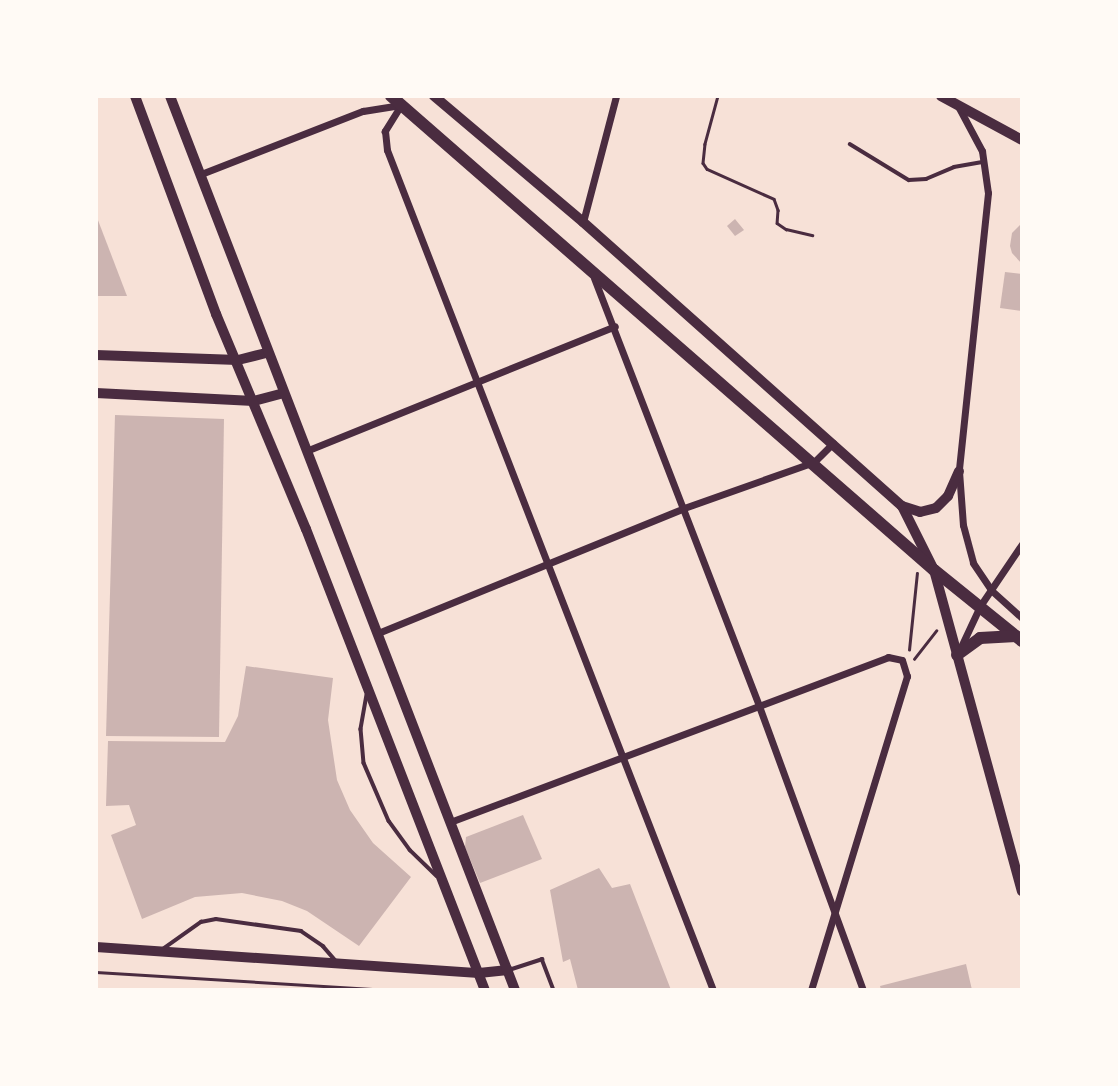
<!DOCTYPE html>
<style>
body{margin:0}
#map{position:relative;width:1118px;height:1086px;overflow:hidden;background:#f7e1d7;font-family:"Work Sans",sans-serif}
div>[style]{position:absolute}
.building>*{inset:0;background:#ccb4b1}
.path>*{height:2.5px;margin:-1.25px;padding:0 1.25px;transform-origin:1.25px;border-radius:1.25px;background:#4a2c40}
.service>*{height:3.5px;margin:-1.75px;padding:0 1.75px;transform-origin:1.75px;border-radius:1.75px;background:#4a2c40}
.minor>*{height:7px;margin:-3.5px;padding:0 3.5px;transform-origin:3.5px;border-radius:3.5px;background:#4a2c40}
.tertiary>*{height:10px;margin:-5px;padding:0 5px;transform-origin:5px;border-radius:5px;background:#4a2c40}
.secondary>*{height:10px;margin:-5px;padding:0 5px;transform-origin:5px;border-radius:5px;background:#4a2c40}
.primary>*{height:12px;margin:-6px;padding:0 6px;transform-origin:6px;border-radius:6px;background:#4a2c40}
span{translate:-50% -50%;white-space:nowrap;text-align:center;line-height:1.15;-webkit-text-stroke:6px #fffaf5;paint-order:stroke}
.frame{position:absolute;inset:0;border:98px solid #fffaf5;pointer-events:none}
</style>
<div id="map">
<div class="building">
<div style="clip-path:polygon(96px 215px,127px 296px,96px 296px)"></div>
<div style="clip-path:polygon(735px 219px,744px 230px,735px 236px,727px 226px)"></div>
<div style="clip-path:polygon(1022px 223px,1022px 264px,1012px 253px,1010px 246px,1012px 233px)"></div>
<div style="clip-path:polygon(1005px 272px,1022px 274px,1022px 311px,1000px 308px)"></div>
<div style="clip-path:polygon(115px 415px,224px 419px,219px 737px,106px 736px)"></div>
<div style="clip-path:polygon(246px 666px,333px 678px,328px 720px,337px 780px,350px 810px,373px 843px,411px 877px,359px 946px,307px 911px,282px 901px,242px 893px,195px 897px,142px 919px,111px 835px,136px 825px,129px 805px,106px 806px,108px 741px,225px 742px,238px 716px)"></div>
<div style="clip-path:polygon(523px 815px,542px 859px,480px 883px,465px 847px,466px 837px)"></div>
<div style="clip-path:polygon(599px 868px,612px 888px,630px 884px,671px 990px,578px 990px,570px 959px,563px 962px,550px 890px)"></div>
<div style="clip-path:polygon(966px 964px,972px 990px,881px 990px,880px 986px)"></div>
</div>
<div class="path">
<div style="left:718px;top:96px;width:50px;rotate:105.2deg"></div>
<div style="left:705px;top:144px;width:19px;rotate:96deg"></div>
<div style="left:703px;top:163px;width:7px;rotate:56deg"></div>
<div style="left:707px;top:169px;width:73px;rotate:24.1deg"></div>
<div style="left:774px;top:199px;width:12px;rotate:70deg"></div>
<div style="left:778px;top:210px;width:13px;rotate:94deg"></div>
<div style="left:777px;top:223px;width:11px;rotate:34deg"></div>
<div style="left:786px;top:229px;width:27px;rotate:13deg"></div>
<div style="left:909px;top:650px;width:77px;rotate:-84.1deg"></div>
<div style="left:914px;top:659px;width:36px;rotate:-52deg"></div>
<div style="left:96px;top:972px;width:297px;rotate:3.5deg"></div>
</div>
<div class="service">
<div style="left:850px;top:144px;width:69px;rotate:31.4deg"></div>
<div style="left:909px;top:180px;width:17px;rotate:-3deg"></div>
<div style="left:926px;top:179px;width:30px;rotate:-23deg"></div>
<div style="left:954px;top:167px;width:27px;rotate:-10deg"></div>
<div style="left:367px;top:695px;width:35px;rotate:100deg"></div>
<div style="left:361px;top:729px;width:34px;rotate:85deg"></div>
<div style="left:364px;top:763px;width:63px;rotate:66.7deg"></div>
<div style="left:389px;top:821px;width:36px;rotate:54deg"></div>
<div style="left:410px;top:850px;width:37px;rotate:44deg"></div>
<div style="left:163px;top:949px;width:47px;rotate:-35.4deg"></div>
<div style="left:201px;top:922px;width:15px;rotate:-11deg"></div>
<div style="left:216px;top:919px;width:86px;rotate:8deg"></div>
<div style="left:301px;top:931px;width:27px;rotate:34deg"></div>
<div style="left:323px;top:946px;width:21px;rotate:49deg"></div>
<div style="left:509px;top:970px;width:35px;rotate:-18deg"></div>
<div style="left:542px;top:959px;width:33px;rotate:69deg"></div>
</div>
<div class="minor">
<div style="left:401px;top:105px;width:31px;rotate:122deg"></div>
<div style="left:385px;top:131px;width:19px;rotate:84deg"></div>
<div style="left:387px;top:150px;width:901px;rotate:68.79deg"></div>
<div style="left:958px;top:106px;width:51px;rotate:61.9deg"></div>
<div style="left:982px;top:151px;width:42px;rotate:81.9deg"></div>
<div style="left:988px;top:193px;width:280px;rotate:96deg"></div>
<div style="left:959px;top:471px;width:54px;rotate:85.8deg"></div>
<div style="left:963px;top:525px;width:39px;rotate:75deg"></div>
<div style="left:973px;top:563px;width:32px;rotate:56deg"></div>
<div style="left:991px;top:590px;width:42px;rotate:42.1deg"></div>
<div style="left:201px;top:174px;width:174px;rotate:-21.3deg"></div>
<div style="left:363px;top:111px;width:38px;rotate:-9deg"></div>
<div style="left:583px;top:222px;width:130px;rotate:-75.3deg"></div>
<div style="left:594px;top:278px;width:459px;rotate:68.9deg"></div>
<div style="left:759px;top:706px;width:302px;rotate:69.9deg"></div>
<div style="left:306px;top:451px;width:333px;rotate:-22deg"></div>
<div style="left:378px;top:633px;width:331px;rotate:-22.2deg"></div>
<div style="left:684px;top:508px;width:138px;rotate:-19.5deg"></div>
<div style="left:814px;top:462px;width:27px;rotate:-45deg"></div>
<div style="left:959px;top:651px;width:50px;rotate:-65deg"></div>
<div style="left:980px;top:606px;width:75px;rotate:-55.9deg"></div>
<div style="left:450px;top:822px;width:468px;rotate:-20.6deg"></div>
<div style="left:888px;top:657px;width:14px;rotate:12deg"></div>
<div style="left:902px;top:660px;width:17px;rotate:73deg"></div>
<div style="left:907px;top:676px;width:328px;rotate:107deg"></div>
</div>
<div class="tertiary">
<div style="left:434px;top:96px;width:195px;rotate:40.2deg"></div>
<div style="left:583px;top:222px;width:427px;rotate:41.7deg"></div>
<div style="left:902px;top:506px;width:72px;rotate:63.4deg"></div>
<div style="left:934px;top:570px;width:333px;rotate:74.7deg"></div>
<div style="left:96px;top:355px;width:142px;rotate:2deg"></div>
<div style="left:238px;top:360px;width:30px;rotate:-14deg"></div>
<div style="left:96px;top:393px;width:158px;rotate:2.9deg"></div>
<div style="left:254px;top:401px;width:31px;rotate:-15deg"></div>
<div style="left:902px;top:506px;width:19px;rotate:18deg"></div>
<div style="left:920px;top:512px;width:16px;rotate:-14deg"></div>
<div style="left:936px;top:508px;width:17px;rotate:-45deg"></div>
<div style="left:948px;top:496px;width:27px;rotate:-66deg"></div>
<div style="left:96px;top:947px;width:384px;rotate:3.9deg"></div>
<div style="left:479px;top:973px;width:29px;rotate:-6deg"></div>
</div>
<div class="secondary">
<div style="left:135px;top:96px;width:233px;rotate:69.6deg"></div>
<div style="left:216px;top:314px;width:233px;rotate:67.3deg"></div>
<div style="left:306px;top:529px;width:495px;rotate:68.8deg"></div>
<div style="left:170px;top:96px;width:958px;rotate:68.9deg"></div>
<div style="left:941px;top:96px;width:92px;rotate:28.5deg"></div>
</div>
<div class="primary">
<div style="left:391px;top:96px;width:721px;rotate:41.12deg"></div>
<div style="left:934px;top:570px;width:113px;rotate:38.9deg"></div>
<div style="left:957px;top:655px;width:29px;rotate:-36deg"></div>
<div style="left:980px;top:638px;width:36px;rotate:-3deg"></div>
</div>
<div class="frame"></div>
</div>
